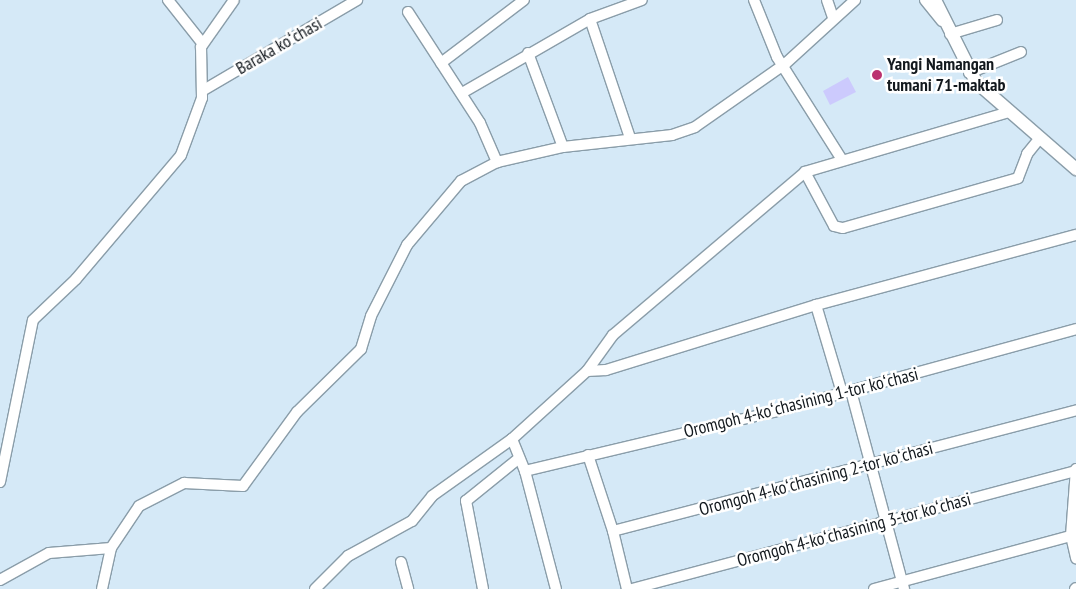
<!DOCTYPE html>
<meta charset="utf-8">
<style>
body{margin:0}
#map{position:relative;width:1076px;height:589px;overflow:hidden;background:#d5e9f7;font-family:"PT Sans Narrow",sans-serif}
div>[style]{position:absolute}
.green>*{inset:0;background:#cccafd}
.roads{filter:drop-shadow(1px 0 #8a9da9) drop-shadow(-1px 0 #8a9da9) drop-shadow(0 1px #8a9da9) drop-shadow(0 -1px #8a9da9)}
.minor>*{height:10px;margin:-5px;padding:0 5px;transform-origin:5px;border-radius:5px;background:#fff}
.major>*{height:12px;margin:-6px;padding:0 6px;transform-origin:6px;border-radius:6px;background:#fff}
.dots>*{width:14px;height:14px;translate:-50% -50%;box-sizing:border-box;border:2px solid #fff;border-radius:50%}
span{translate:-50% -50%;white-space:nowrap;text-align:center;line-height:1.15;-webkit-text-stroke:5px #fff;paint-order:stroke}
.street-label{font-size:18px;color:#12181d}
.poi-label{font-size:18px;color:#12181d;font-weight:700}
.left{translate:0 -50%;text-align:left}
</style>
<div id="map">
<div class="green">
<div style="clip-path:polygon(848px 77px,856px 92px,830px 105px,823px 91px)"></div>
</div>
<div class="roads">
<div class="minor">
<div style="left:168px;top:0;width:56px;rotate:51.5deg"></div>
<div style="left:754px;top:0;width:61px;rotate:68deg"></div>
<div style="left:777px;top:57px;width:122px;rotate:57.7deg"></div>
<div style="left:827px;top:0;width:18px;rotate:71deg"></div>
<div style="left:925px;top:0;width:27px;rotate:51deg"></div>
<div style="left:408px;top:12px;width:132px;rotate:57deg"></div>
<div style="left:480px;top:123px;width:43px;rotate:66.4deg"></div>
<div style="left:590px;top:19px;width:126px;rotate:71.4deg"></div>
<div style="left:950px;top:34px;width:49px;rotate:-16.6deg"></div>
<div style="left:528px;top:53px;width:100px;rotate:69.6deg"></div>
<div style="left:441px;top:63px;width:104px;rotate:-37.2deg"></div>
<div style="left:969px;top:73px;width:56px;rotate:-22deg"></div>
<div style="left:202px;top:91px;width:180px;rotate:-30.4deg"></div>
<div style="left:462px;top:93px;width:148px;rotate:-30deg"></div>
<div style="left:590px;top:19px;width:55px;rotate:-20.1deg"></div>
<div style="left:805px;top:172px;width:61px;rotate:61.8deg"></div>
<div style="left:834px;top:226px;width:9px;rotate:13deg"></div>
<div style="left:843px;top:228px;width:182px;rotate:-15.9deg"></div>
<div style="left:1018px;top:178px;width:26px;rotate:-69deg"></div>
<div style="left:1027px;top:154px;width:21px;rotate:-51deg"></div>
<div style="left:816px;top:305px;width:92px;rotate:73.5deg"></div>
<div style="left:587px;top:371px;width:44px;rotate:-54.2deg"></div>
<div style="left:613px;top:335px;width:252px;rotate:-40.3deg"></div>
<div style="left:805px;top:172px;width:213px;rotate:-16.4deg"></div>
<div style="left:851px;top:391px;width:205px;rotate:75deg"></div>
<div style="left:512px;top:439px;width:35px;rotate:68deg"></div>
<div style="left:525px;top:471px;width:122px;rotate:75.3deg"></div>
<div style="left:588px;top:455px;width:80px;rotate:71.8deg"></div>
<div style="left:1076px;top:469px;width:67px;rotate:94.3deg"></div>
<div style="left:1071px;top:536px;width:23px;rotate:77deg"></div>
<div style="left:525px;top:471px;width:255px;rotate:-13.4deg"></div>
<div style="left:773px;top:412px;width:314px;rotate:-15.3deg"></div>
<div style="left:0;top:482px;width:165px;rotate:-78.5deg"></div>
<div style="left:33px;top:320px;width:59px;rotate:-43.6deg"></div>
<div style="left:76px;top:279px;width:162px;rotate:-49.7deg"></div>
<div style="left:181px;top:155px;width:61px;rotate:-69.8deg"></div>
<div style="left:202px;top:98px;width:51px;rotate:-91.1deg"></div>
<div style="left:201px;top:47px;width:57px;rotate:-54.9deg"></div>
<div style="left:401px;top:562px;width:28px;rotate:75deg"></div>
<div style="left:0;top:580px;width:56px;rotate:-28.9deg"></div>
<div style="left:49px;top:553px;width:62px;rotate:-4.6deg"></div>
<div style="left:102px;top:589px;width:42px;rotate:-77.6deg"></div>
<div style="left:111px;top:548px;width:50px;rotate:-56.3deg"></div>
<div style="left:139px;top:506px;width:51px;rotate:-27.1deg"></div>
<div style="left:184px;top:483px;width:59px;rotate:2.9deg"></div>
<div style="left:243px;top:486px;width:92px;rotate:-53.9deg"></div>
<div style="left:297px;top:412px;width:90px;rotate:-44.5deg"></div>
<div style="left:361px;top:349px;width:34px;rotate:-73deg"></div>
<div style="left:371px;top:316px;width:80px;rotate:-63.1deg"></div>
<div style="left:407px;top:245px;width:84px;rotate:-49.8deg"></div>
<div style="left:461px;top:181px;width:41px;rotate:-27.8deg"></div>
<div style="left:497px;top:162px;width:68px;rotate:-12.8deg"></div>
<div style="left:563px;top:147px;width:110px;rotate:-6.3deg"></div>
<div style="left:672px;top:135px;width:24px;rotate:-19deg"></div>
<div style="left:695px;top:127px;width:110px;rotate:-35deg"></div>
<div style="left:785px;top:64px;width:95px;rotate:-42.4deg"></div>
<div style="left:315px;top:589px;width:47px;rotate:-45deg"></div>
<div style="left:348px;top:556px;width:73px;rotate:-28.7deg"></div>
<div style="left:412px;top:521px;width:32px;rotate:-51deg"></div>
<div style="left:432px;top:496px;width:98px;rotate:-35.5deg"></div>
<div style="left:512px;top:439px;width:101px;rotate:-42.2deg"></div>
<div style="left:587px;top:371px;width:19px;rotate:-3deg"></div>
<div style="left:606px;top:370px;width:220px;rotate:-17.2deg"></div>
<div style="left:816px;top:305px;width:269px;rotate:-15.1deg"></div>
<div style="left:483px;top:589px;width:90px;rotate:-100.9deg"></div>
<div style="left:466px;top:501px;width:67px;rotate:-38.9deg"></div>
<div style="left:627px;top:589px;width:60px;rotate:-103.6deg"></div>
<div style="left:613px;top:531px;width:479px;rotate:-14.6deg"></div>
<div style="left:632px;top:589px;width:459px;rotate:-14.9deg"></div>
<div style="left:874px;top:589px;width:204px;rotate:-15.1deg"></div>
<div style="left:1075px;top:589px;width:1px;rotate:-45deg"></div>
</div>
<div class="major">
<div style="left:935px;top:0;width:92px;rotate:63.4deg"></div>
<div style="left:976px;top:82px;width:133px;rotate:41deg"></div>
</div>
</div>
<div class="dots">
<div style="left:877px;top:75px;background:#bb326f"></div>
</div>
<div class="street-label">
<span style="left:279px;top:46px;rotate:-30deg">Baraka koʻchasi</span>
<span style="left:801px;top:403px;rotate:-14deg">Oromgoh 4-koʻchasining 1-tor koʻchasi</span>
<span style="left:816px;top:479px;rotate:-15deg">Oromgoh 4-koʻchasining 2-tor koʻchasi</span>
<span style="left:854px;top:530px;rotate:-15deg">Oromgoh 4-koʻchasining 3-tor koʻchasi</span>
</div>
<div class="poi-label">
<span class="left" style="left:887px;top:75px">Yangi Namangan<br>tumani 71-maktab</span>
</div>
</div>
